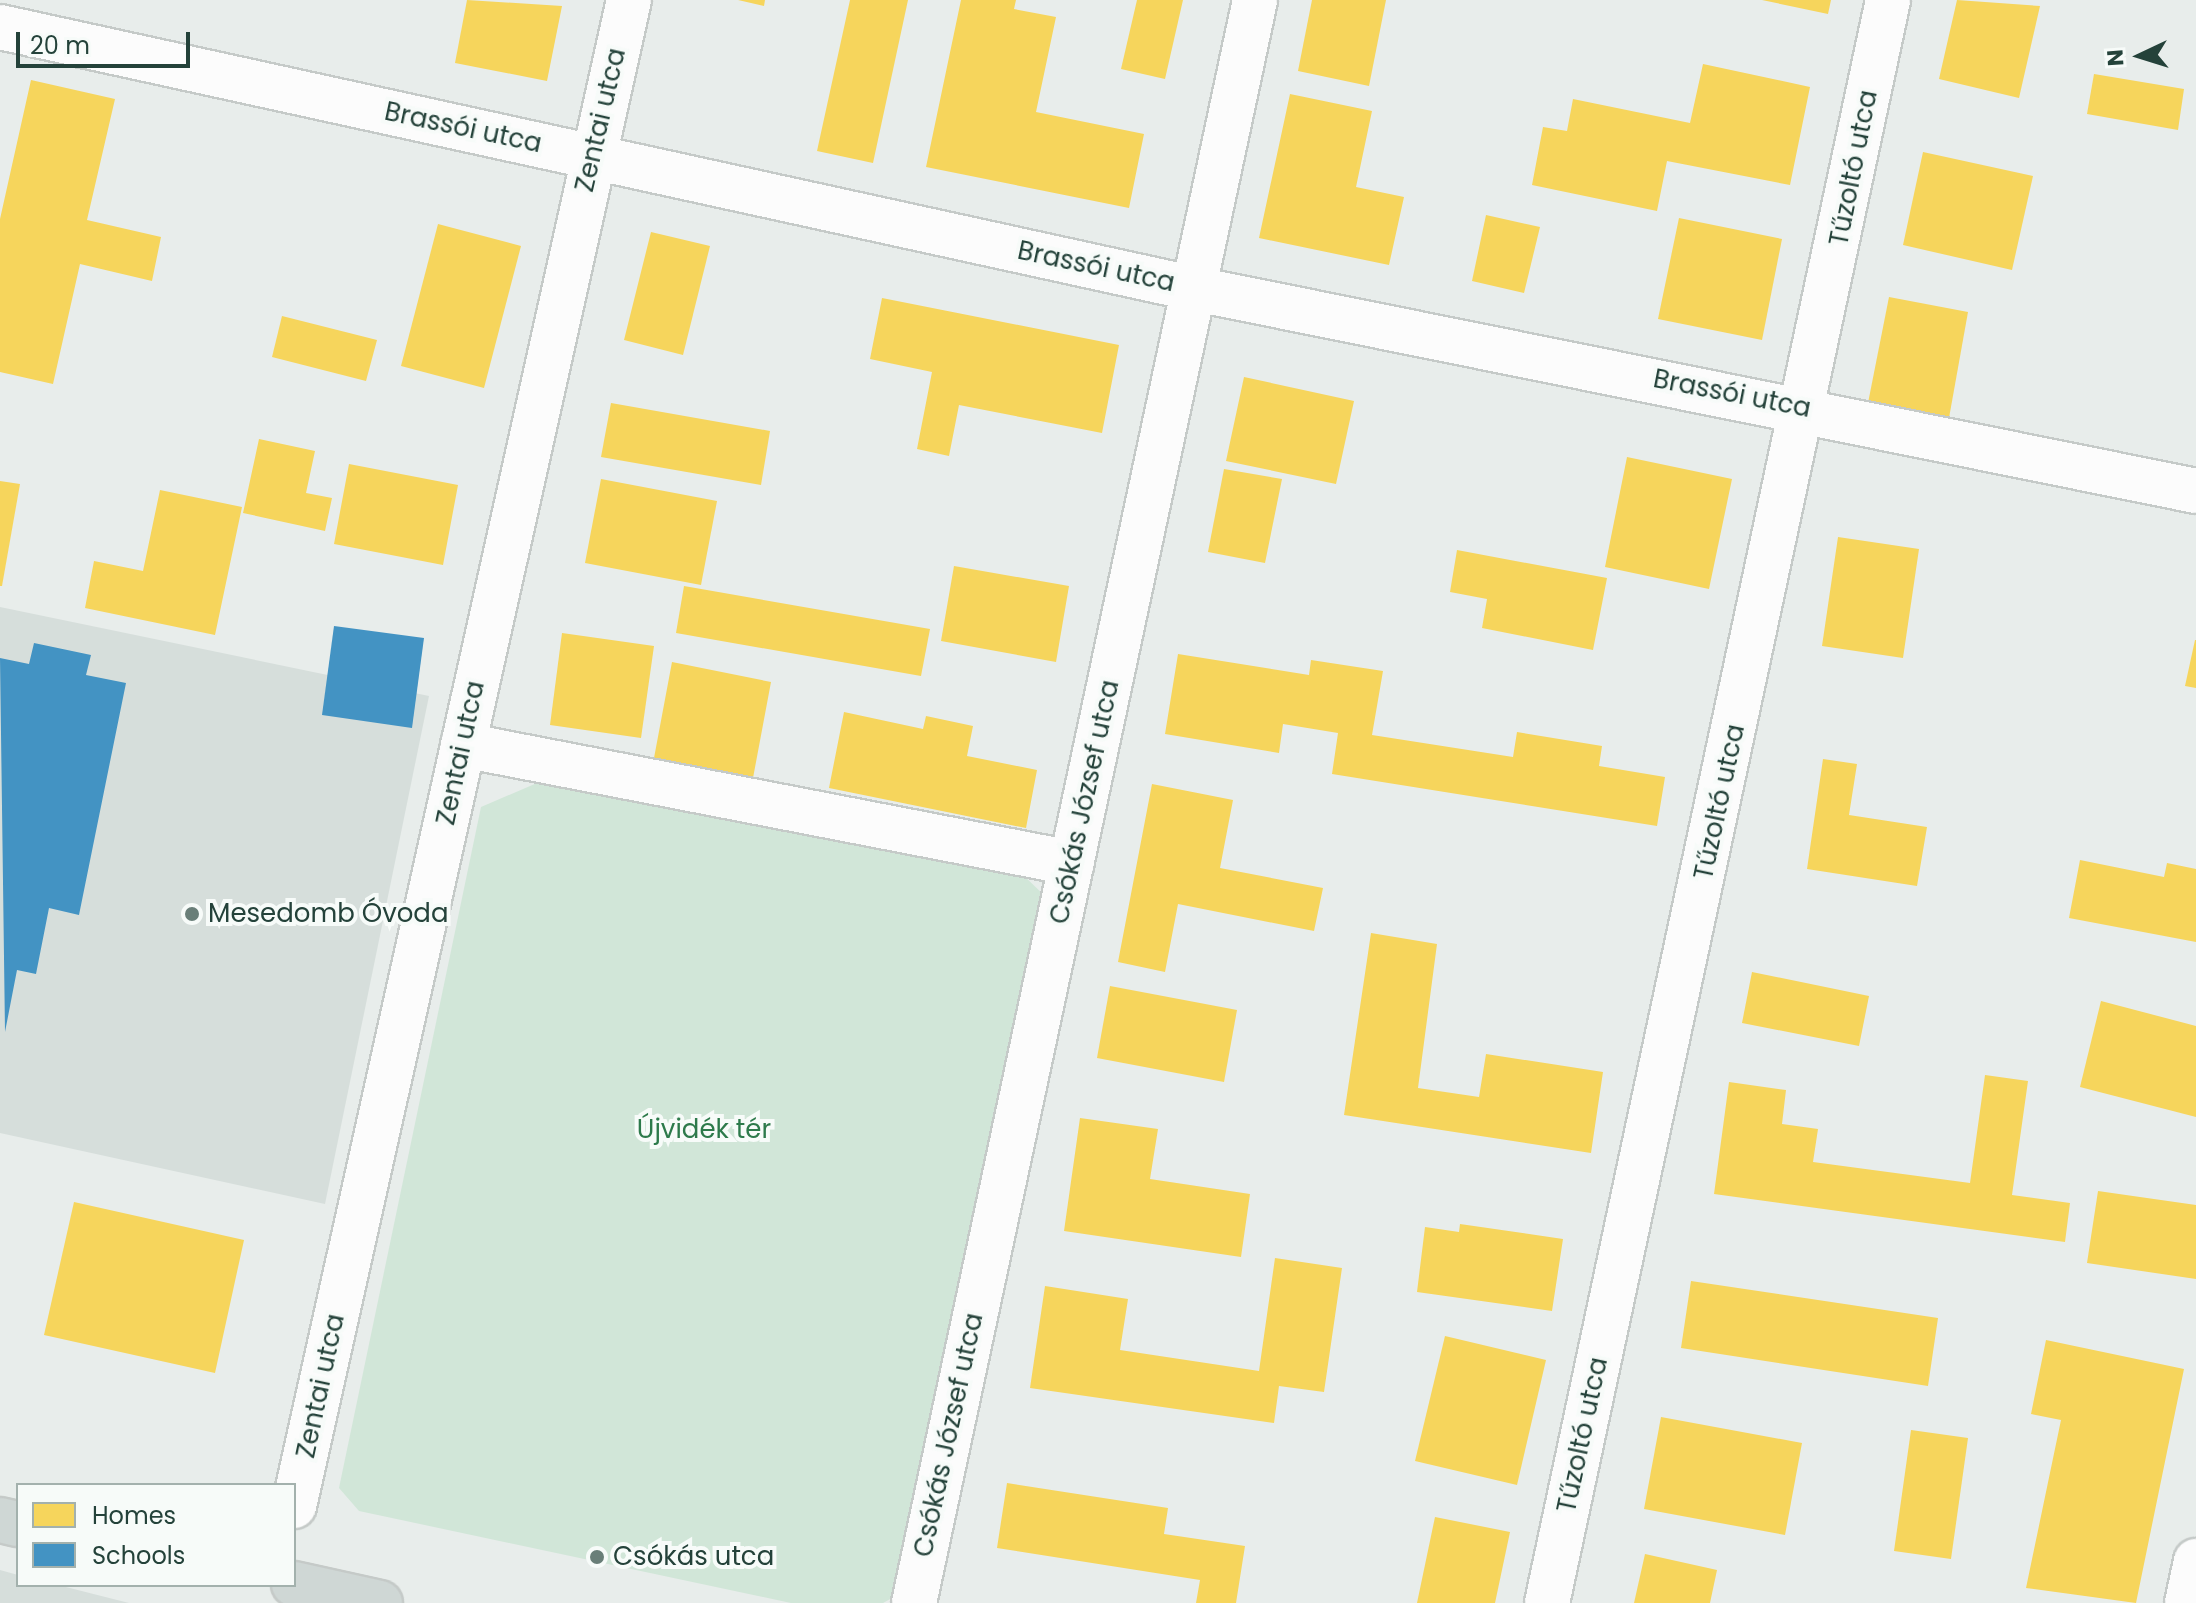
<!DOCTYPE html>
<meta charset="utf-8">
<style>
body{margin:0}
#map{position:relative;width:2196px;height:1603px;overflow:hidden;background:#e8edeb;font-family:Poppins,sans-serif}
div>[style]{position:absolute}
.built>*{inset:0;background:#d6dedb}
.green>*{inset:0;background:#d1e6d8}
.homes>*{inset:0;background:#f6d55c}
.schools>*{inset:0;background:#4393c3}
.roads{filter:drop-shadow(2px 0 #c5cac8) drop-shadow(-2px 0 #c5cac8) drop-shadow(0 2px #c5cac8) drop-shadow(0 -2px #c5cac8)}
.minor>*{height:44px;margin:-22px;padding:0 22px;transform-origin:22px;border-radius:22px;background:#fcfcfc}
.primary>*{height:44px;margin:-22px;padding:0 22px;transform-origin:22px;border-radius:22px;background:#cfd7d5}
.dots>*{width:22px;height:22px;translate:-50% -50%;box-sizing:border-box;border:4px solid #f7fbf9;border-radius:50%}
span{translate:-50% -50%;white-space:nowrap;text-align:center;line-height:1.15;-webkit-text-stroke:8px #f7fbf9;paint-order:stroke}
.street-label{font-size:26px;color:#24423a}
.poi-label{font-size:26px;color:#24423a}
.left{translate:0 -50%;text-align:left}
.park-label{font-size:26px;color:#2d7a4b}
.legend{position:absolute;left:16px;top:1483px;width:280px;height:104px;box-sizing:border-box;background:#f7fbf9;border:2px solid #a3b1ad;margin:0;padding:10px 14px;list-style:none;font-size:24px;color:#24423a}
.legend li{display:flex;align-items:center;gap:16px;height:40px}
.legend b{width:40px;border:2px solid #a3b1ad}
.north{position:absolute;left:2100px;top:16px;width:80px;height:80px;-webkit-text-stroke:6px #f7fbf9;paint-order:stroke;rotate:266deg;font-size:22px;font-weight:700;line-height:32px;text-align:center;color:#24423a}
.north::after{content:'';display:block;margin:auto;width:28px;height:36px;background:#24423a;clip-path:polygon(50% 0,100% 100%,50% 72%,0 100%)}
.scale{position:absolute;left:16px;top:32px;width:174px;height:36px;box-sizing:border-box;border:4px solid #24423a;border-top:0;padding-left:10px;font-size:24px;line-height:28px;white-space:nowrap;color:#24423a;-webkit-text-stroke:6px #f7fbf9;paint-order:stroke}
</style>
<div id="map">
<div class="built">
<div style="clip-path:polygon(0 607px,429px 696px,325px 1204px,0 1133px)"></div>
<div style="clip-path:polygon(0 1570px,18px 1575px,18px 1585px,58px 1585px,129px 1603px,0 1603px)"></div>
</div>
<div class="green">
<div style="clip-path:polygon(537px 783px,1021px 873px,1047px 898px,892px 1598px,883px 1603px,791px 1603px,359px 1511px,339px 1488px,481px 807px)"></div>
</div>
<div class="homes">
<div style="clip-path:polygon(467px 0,562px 6px,547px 81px,455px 63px)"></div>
<div style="clip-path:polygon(738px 0,765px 0,764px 6px)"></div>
<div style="clip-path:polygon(850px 0,908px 0,873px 163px,817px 151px)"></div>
<div style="clip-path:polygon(961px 0,1016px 0,1014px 9px,1056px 17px,1036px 112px,1144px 134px,1129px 208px,926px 167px)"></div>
<div style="clip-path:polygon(1137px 0,1183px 0,1165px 79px,1121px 69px)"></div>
<div style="clip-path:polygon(1312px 0,1386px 0,1369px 86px,1298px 71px)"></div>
<div style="clip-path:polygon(1762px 0,1831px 0,1828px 14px)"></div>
<div style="clip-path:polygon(1957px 0,2040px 6px,2019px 98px,1939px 79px)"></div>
<div style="clip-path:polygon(1703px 64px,1810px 87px,1790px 185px,1667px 161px,1657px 211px,1532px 185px,1543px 127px,1567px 131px,1573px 99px,1690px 123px)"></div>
<div style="clip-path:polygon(2094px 74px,2184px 89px,2178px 130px,2087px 114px)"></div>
<div style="clip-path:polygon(31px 80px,115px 99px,87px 220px,161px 237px,152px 281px,80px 264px,53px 384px,0 372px,0 219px)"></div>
<div style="clip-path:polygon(1290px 94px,1372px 111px,1356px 187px,1404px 197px,1389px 265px,1259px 238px)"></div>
<div style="clip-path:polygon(1923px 152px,2033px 176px,2012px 270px,1903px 245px)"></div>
<div style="clip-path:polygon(1486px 215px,1540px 227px,1524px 293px,1472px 281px)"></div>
<div style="clip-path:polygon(1679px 218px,1782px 239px,1762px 340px,1658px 319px)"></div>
<div style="clip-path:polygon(438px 224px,521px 246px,484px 388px,401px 366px)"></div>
<div style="clip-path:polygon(651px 232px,710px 246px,683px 355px,624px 340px)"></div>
<div style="clip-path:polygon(1889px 297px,1968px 312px,1949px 418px,1868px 403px)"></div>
<div style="clip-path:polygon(882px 298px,1119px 345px,1102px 433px,959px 405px,949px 456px,917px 449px,932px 372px,870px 359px)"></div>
<div style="clip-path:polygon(282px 316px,377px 340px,366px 381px,272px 357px)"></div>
<div style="clip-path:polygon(1244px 377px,1354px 401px,1336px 484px,1226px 461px)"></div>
<div style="clip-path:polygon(611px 403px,770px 431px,761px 485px,601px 457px)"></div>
<div style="clip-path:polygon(259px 439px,315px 451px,306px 493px,332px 498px,325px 531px,243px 513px)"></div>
<div style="clip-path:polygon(1627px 457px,1732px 479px,1709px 589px,1605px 567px)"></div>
<div style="clip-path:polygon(349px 464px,458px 485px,443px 565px,334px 544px)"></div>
<div style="clip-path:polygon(1224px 469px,1282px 479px,1265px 563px,1208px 552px)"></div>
<div style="clip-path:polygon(601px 479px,717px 501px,701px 585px,585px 563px)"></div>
<div style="clip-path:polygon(0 481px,20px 484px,2px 586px,0 586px)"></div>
<div style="clip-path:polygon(160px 490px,242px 507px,215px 635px,85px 608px,94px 561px,143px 571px)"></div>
<div style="clip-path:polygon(1838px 537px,1919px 549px,1903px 658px,1822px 646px)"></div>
<div style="clip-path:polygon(1457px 550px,1607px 578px,1593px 650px,1482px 628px,1487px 599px,1450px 592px)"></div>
<div style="clip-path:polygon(954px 566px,1069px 586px,1056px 662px,941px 641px)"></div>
<div style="clip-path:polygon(684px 586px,930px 629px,921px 676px,676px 633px)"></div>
<div style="clip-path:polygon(562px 633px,654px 646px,641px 738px,550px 725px)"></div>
<div style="clip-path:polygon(2195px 640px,2196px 640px,2196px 688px,2185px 686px)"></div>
<div style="clip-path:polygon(1178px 654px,1309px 675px,1311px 660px,1383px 671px,1372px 735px,1513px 757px,1517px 732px,1602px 746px,1599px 766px,1665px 777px,1657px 826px,1332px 774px,1338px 733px,1283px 724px,1279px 753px,1165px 734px)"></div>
<div style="clip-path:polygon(672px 662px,771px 682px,753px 778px,654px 758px)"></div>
<div style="clip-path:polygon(844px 712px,923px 729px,926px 716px,973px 726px,967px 756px,1037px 770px,1026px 828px,829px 788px)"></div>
<div style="clip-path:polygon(1823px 759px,1857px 764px,1849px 815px,1927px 827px,1917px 886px,1807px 869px)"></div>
<div style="clip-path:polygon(1152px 784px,1233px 800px,1220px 868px,1323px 888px,1314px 931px,1178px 904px,1165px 972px,1118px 962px)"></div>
<div style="clip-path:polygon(2080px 860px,2164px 877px,2167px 863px,2196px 869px,2196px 942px,2069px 918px)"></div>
<div style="clip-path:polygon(1371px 933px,1437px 944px,1418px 1088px,1479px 1097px,1486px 1054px,1603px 1072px,1591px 1153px,1344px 1115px)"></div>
<div style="clip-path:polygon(1752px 972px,1869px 996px,1859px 1046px,1742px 1023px)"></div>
<div style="clip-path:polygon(1110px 986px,1237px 1010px,1224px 1082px,1097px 1058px)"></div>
<div style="clip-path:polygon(2101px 1001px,2196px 1026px,2196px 1117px,2080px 1087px)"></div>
<div style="clip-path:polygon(1985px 1075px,2028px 1081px,2012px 1195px,2070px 1203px,2065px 1242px,1714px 1194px,1729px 1082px,1786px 1090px,1782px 1124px,1818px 1129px,1813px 1162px,1970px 1183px)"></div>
<div style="clip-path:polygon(1080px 1118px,1158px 1129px,1150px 1179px,1250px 1194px,1241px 1257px,1064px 1231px)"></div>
<div style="clip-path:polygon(2098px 1191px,2196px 1205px,2196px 1279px,2087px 1263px)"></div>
<div style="clip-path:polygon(74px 1202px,244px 1240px,215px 1373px,44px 1335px)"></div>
<div style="clip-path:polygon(1460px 1224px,1563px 1239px,1552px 1311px,1417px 1292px,1425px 1227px,1459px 1232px)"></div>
<div style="clip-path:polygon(1275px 1258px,1342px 1268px,1324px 1392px,1279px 1386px,1274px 1423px,1030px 1388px,1045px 1286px,1128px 1299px,1120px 1350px,1259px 1371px)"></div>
<div style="clip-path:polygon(1691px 1281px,1938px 1318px,1928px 1386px,1681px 1348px)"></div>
<div style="clip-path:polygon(1445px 1336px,1546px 1360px,1517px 1485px,1415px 1461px)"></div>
<div style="clip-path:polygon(2046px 1340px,2184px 1369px,2136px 1603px,2026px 1588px,2061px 1420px,2031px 1414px)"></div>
<div style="clip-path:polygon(1661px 1417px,1802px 1443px,1785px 1535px,1644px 1509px)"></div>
<div style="clip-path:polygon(1911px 1430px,1968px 1438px,1951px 1559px,1894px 1551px)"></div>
<div style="clip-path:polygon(1007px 1483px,1168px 1508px,1164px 1534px,1245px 1546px,1236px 1603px,1196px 1603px,1200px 1580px,997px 1548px)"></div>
<div style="clip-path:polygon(1435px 1517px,1510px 1532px,1495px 1603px,1417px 1603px)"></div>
<div style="clip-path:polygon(1645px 1554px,1717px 1570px,1710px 1603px,1634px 1603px)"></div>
</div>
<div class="schools">
<div style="clip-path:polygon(334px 626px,424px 638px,412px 728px,322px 715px)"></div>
<div style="clip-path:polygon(34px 643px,91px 655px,86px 675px,126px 683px,79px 915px,49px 908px,36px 974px,17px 970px,5px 1032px,0 658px,29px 664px)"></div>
</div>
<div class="roads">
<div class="minor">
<div style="left:0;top:27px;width:1224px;rotate:12.36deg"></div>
<div style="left:1196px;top:289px;width:1020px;rotate:11.42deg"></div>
<div style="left:463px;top:745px;width:620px;rotate:10.97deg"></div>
<div style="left:294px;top:1506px;width:1543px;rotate:-77.46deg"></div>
<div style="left:914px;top:1603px;width:1639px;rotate:-77.99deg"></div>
<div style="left:1547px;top:1603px;width:1639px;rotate:-77.99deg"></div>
<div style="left:2187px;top:1603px;width:43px;rotate:-77.9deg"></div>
</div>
<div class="primary">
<div style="left:0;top:1520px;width:18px;rotate:13deg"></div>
<div style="left:294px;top:1584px;width:88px;rotate:12.5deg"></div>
</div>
</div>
<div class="dots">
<div style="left:192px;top:914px;background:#697e78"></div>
<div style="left:597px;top:1557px;background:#697e78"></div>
</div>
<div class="street-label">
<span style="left:601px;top:120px;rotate:-77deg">Zentai utca</span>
<span style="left:463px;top:128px;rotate:12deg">Brassói utca</span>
<span style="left:1854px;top:168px;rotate:-79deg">Tűzoltó utca</span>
<span style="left:1096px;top:267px;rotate:12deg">Brassói utca</span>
<span style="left:1732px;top:394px;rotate:11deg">Brassói utca</span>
<span style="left:461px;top:753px;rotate:-78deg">Zentai utca</span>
<span style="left:1085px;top:802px;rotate:-78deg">Csókás József utca</span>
<span style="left:1720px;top:802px;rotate:-78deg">Tűzoltó utca</span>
<span style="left:321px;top:1386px;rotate:-78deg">Zentai utca</span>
<span style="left:949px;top:1435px;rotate:-78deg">Csókás József utca</span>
<span style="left:1583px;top:1435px;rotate:-78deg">Tűzoltó utca</span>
</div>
<div class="poi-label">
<span class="left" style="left:208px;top:914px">Mesedomb Óvoda</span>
<span class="left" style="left:613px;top:1557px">Csókás utca</span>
</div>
<div class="park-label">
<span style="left:704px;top:1130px">Újvidék tér</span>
</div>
<ul class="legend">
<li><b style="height:22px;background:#f6d55c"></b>Homes</li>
<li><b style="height:22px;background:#4393c3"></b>Schools</li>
</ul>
<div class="north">N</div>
<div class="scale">20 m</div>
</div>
